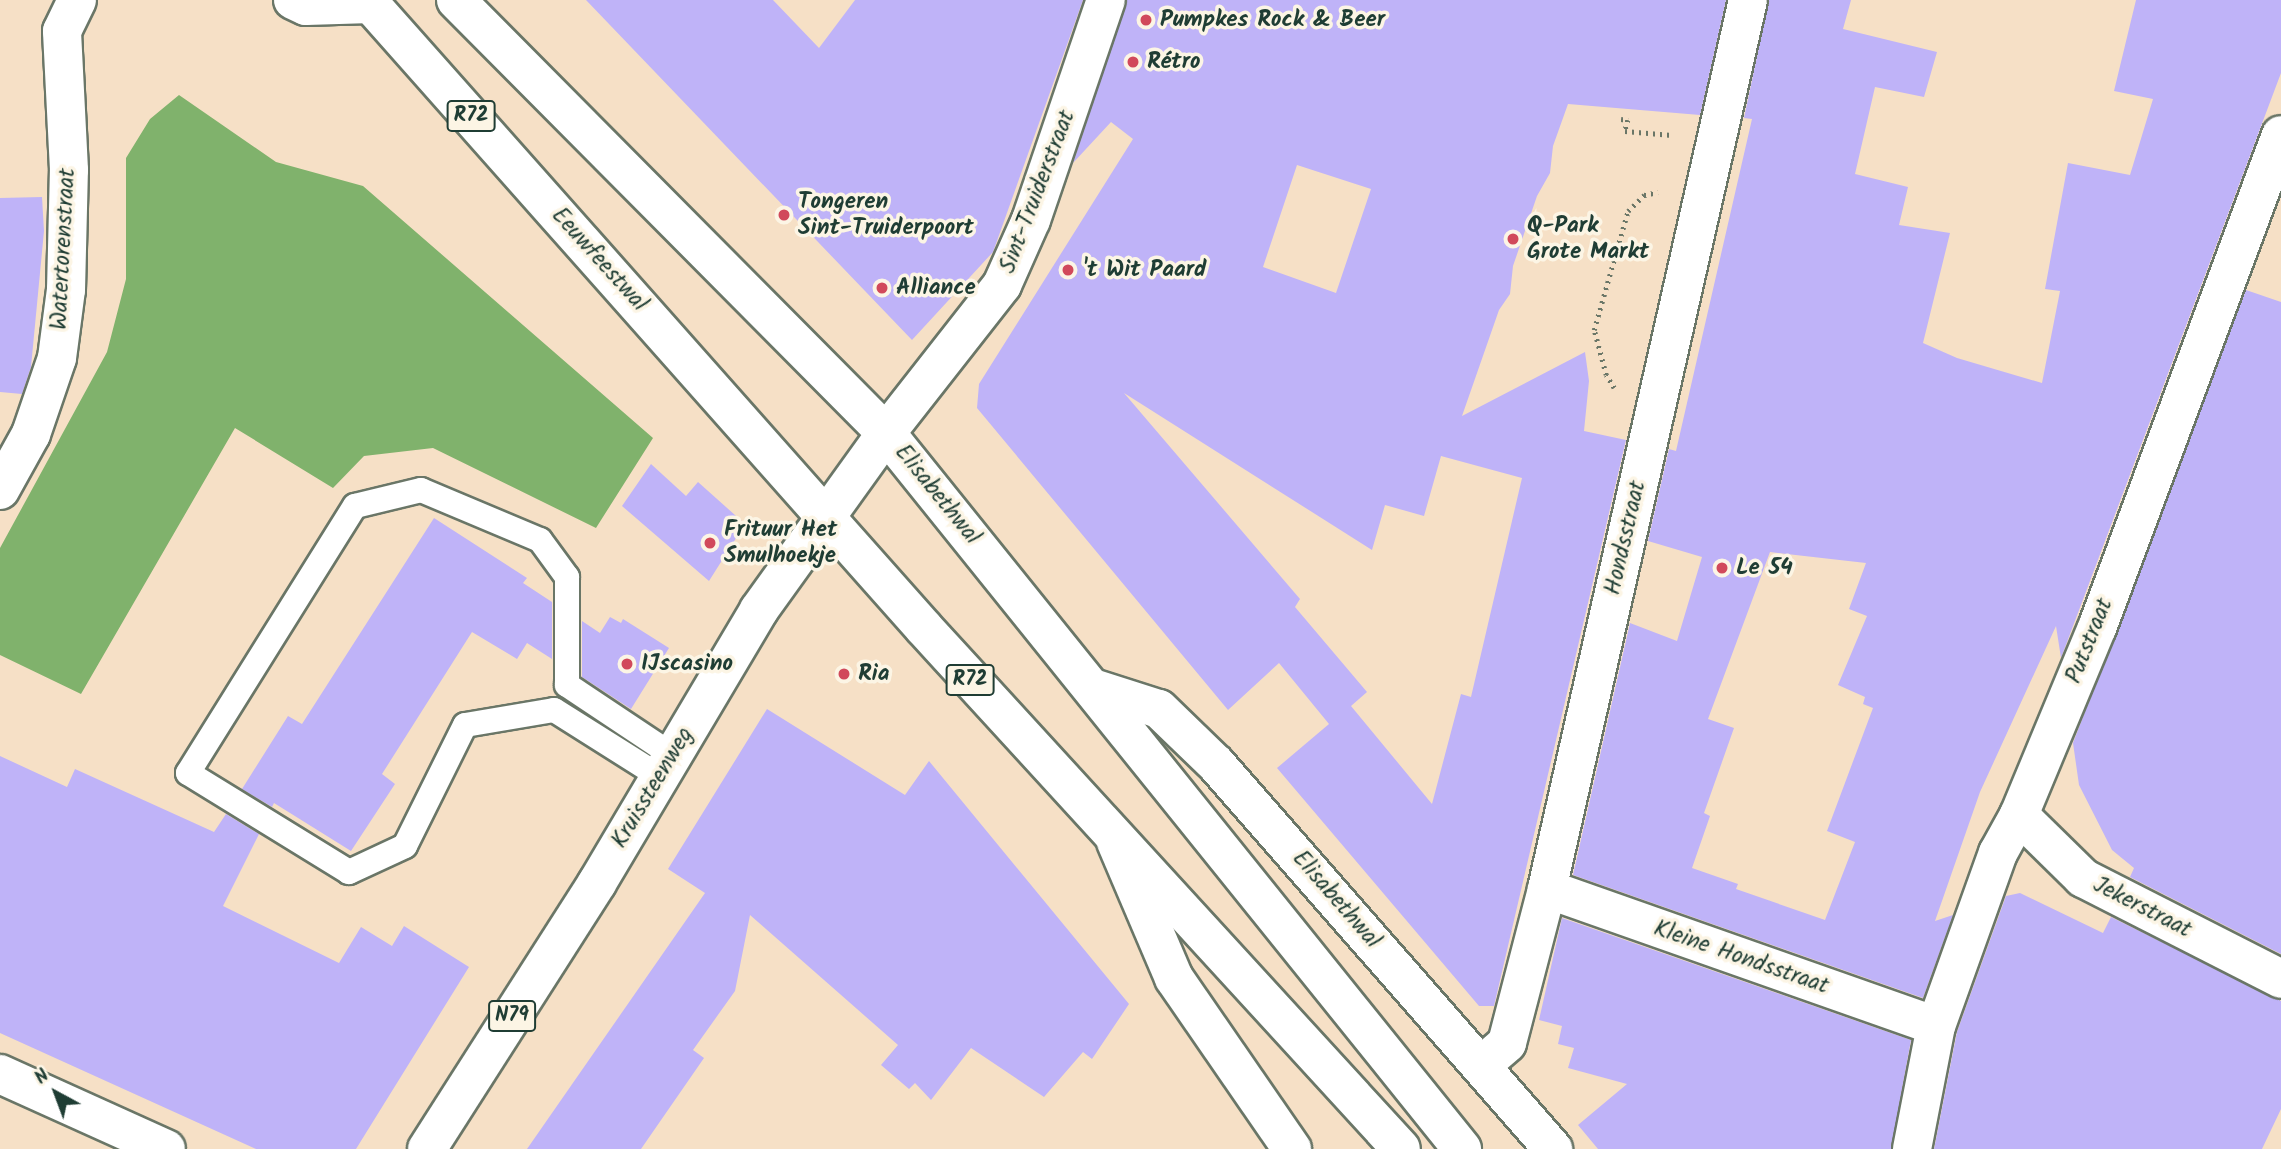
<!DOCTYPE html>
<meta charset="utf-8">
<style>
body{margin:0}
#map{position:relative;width:2281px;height:1149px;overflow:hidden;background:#f6e0c6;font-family:Kalam,sans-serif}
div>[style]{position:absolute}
.forest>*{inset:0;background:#80b26c}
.building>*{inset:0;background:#bfb3f8}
.path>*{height:4.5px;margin-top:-2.25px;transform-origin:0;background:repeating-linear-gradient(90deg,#6a7667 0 2px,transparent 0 7px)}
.roads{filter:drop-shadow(2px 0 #6a7667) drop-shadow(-2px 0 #6a7667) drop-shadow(0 2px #6a7667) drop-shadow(0 -2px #6a7667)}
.service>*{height:24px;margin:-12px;padding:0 12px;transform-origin:12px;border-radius:12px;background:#fff}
.pedestrian>*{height:38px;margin:-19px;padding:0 19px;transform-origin:19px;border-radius:19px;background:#fff}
.minor>*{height:38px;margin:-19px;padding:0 19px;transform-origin:19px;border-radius:19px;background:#fff}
.primary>*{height:38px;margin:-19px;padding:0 19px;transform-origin:19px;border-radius:19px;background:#fff}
.dots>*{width:19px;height:19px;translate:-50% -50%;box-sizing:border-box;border:4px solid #fcf5e5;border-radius:50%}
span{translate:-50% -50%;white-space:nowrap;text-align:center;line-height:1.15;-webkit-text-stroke:7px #fcf5e5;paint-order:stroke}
.shield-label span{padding:2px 5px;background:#fcf5e5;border:2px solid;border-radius:5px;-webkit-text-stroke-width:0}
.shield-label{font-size:21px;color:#1f3d34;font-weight:700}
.poi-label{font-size:23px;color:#1f3d34;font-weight:700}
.left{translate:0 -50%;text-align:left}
.street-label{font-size:23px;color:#1f3d34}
.north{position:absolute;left:21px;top:1058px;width:70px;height:70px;-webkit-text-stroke:5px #fcf5e5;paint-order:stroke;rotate:319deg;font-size:19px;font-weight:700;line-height:28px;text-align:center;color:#1f3d34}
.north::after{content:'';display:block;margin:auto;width:24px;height:32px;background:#1f3d34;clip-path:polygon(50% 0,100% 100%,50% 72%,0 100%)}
</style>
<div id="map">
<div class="forest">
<div style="clip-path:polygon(179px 95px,276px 162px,363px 186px,653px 438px,596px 528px,433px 448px,364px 456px,333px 488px,235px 428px,81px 694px,0 655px,0 548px,107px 352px,126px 279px,126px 158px,150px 119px)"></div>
</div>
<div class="building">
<div style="clip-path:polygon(586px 0,773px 0,819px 48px,855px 0,1083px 0,993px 252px,912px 340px)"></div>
<div style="clip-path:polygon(evenodd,1127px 0,1726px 0,1700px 115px,1568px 104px,1553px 146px,1550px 173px,1537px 196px,1513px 266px,1510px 294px,1499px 310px,1462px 416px,1585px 352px,1589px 381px,1584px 431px,1626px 440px,1494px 1006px,1479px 1006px,1277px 768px,1329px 724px,1279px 663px,1228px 710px,977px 408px,979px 384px,1133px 139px,1111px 122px,1073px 163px,1127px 0,1297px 165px,1371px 189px,1336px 293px,1263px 267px,1297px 165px,1127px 0,1124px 393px,1372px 550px,1385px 505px,1424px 516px,1441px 456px,1522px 478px,1471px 697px,1461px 694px,1432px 804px,1351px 706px,1367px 692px,1295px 607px,1300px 599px,1124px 393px)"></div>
<div style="clip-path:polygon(evenodd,1769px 0,1851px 0,1843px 29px,1937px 52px,1924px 97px,1875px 87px,1855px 174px,1908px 187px,1899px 225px,1950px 233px,1923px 343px,1957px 358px,2042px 383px,2060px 291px,2045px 289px,2068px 163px,2130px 175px,2153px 99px,2114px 91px,2136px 0,2281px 0,2281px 73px,2061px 658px,2056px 626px,1980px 792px,1935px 921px,1953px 915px,1923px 998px,1573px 875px,1630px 623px,1677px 641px,1702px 557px,1648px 541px,1669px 449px,1676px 451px,1752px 119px,1744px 118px,1769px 0,1770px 552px,1866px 563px,1849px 609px,1867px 616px,1838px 685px,1865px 697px,1863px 704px,1873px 708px,1827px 831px,1855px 842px,1825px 920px,1736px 889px,1738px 884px,1692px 868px,1710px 816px,1704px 813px,1734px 728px,1708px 719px,1770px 552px)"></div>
<div style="clip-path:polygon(42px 197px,44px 231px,31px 367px,22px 394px,0 392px,0 198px)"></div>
<div style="clip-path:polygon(2246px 290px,2281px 302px,2281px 954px,2130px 877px,2134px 868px,2112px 850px,2079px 785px,2073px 743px)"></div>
<div style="clip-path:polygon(651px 464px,686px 496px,698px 482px,745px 524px,709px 581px,622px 506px)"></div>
<div style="clip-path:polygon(434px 518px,527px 578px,523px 583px,552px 602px,552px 659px,527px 643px,517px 659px,472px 632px,382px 774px,395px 784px,351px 851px,274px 803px,272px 807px,242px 789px,288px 716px,302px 724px)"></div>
<div style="clip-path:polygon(610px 617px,621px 623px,623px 619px,669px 648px,631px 709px,582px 677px,582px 621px,600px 633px)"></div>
<div style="clip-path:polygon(767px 709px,905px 795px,929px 761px,1129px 1004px,1092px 1059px,1083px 1052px,1044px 1097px,971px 1048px,931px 1100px,915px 1083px,909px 1089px,881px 1065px,898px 1045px,750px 915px,735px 991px,693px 1050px,704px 1058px,641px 1149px,527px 1149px,705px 893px,668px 869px)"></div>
<div style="clip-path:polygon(0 756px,67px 787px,75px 769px,214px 832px,226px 814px,259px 834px,223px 906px,339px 963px,361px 927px,392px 946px,404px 926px,469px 967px,356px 1149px,256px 1149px,0 1033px)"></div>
<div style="clip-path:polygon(2020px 893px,2103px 933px,2111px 917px,2281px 1001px,2281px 1109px,2262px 1149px,1934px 1149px,1957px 1032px,2006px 896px)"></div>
<div style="clip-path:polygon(1562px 918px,1911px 1040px,1891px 1149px,1598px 1149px,1578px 1125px,1627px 1084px,1568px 1068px,1574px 1048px,1558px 1044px,1562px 1026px,1539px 1020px)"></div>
</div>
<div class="path">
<div style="left:1621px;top:119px;width:7px;rotate:8deg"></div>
<div style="left:1628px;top:120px;width:11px;rotate:105deg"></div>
<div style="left:1625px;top:131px;width:47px;rotate:4.9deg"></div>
<div style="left:1614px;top:388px;width:15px;rotate:-122deg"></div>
<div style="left:1606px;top:375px;width:47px;rotate:-104.9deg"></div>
<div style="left:1594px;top:330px;width:124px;rotate:-74.1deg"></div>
<div style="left:1628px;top:211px;width:23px;rotate:-45deg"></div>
<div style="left:1644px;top:195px;width:14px;rotate:-12deg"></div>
</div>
<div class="roads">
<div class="service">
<div style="left:659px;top:776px;width:124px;rotate:-147.8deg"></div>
<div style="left:554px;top:710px;width:90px;rotate:170.4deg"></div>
<div style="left:465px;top:725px;width:135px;rotate:116.4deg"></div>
<div style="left:405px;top:846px;width:62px;rotate:155.1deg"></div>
<div style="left:349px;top:872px;width:189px;rotate:-148.4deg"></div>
<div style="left:188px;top:773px;width:315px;rotate:-58deg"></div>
<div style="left:355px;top:506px;width:68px;rotate:-13.6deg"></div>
<div style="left:421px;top:490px;width:129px;rotate:22.8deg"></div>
<div style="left:540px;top:540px;width:46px;rotate:53.9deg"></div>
<div style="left:567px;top:577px;width:108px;rotate:90deg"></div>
<div style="left:567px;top:685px;width:126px;rotate:33.7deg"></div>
</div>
<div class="pedestrian">
<div style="left:886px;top:433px;width:188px;rotate:-51.9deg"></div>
<div style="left:1002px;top:285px;width:71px;rotate:-66deg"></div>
<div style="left:1031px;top:220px;width:232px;rotate:-71.2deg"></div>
</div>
<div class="minor">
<div style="left:293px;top:0;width:14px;rotate:25deg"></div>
<div style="left:306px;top:6px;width:65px;rotate:-1.8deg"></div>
<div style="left:0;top:490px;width:64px;rotate:-61deg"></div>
<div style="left:31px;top:434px;width:80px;rotate:-71.1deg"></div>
<div style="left:57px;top:358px;width:69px;rotate:-82.5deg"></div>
<div style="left:66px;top:290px;width:120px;rotate:-88.6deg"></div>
<div style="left:69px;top:170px;width:139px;rotate:-92.9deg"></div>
<div style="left:62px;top:31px;width:34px;rotate:-64deg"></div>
<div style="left:1093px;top:688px;width:69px;rotate:17.7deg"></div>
<div style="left:1159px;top:709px;width:79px;rotate:44deg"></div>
<div style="left:1216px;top:764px;width:512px;rotate:48.8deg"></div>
<div style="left:2019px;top:815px;width:90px;rotate:44.5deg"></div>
<div style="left:2083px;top:878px;width:222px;rotate:27deg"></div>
<div style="left:1116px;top:842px;width:148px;rotate:66.9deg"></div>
<div style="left:1174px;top:978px;width:208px;rotate:55.4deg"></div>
<div style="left:1547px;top:889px;width:412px;rotate:19.4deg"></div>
<div style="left:1482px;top:1065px;width:33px;rotate:-41deg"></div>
<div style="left:1507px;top:1043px;width:159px;rotate:-75.4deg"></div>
<div style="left:1547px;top:889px;width:911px;rotate:-77.26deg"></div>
<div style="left:0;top:1074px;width:182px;rotate:24.3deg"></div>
<div style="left:1912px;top:1149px;width:125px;rotate:-79deg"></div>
<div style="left:1936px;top:1026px;width:184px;rotate:-70.3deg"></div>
<div style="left:1998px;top:853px;width:43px;rotate:-61.1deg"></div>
<div style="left:2019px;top:815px;width:203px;rotate:-67.4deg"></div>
<div style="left:2097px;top:628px;width:526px;rotate:-69.53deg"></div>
</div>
<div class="primary">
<div style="left:367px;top:0;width:839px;rotate:48.43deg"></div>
<div style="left:924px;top:628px;width:706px;rotate:47.52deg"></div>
<div style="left:456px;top:0;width:610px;rotate:45.2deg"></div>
<div style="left:886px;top:433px;width:919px;rotate:51.18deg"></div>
<div style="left:427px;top:1149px;width:316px;rotate:-57.4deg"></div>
<div style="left:597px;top:883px;width:317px;rotate:-59.3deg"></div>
<div style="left:759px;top:610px;width:218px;rotate:-54.3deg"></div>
</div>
</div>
<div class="dots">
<div style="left:1146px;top:20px;background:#d1495b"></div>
<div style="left:1133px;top:62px;background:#d1495b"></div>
<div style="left:784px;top:215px;background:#d1495b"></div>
<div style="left:1513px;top:239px;background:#d1495b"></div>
<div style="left:1068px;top:270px;background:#d1495b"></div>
<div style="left:882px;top:288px;background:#d1495b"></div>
<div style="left:710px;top:543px;background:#d1495b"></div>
<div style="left:1722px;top:568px;background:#d1495b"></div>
<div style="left:627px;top:664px;background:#d1495b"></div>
<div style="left:844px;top:674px;background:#d1495b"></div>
</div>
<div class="shield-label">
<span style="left:471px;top:116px">R72</span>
<span style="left:970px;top:680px">R72</span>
<span style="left:512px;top:1016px">N79</span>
</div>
<div class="poi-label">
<span class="left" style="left:1160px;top:20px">Pumpkes Rock &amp; Beer</span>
<span class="left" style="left:1147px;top:62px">Rétro</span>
<span class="left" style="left:798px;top:215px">Tongeren<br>Sint-Truiderpoort</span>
<span class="left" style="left:1527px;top:239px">Q-Park<br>Grote Markt</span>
<span class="left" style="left:1082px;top:270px">'t Wit Paard</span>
<span class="left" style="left:896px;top:288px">Alliance</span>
<span class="left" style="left:724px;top:543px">Frituur Het<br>Smulhoekje</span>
<span class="left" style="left:1736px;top:568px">Le 54</span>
<span class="left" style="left:641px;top:664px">IJscasino</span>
<span class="left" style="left:858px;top:674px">Ria</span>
</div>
<div class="street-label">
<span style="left:1038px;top:192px;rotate:-69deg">Sint-Truiderstraat</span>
<span style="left:64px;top:249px;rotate:-87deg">Watertorenstraat</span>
<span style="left:599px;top:260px;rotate:48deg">Eeuwfeestwal</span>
<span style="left:937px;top:495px;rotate:51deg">Elisabethwal</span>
<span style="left:1626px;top:538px;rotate:-77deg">Hondsstraat</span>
<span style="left:2090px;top:641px;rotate:-68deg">Putstraat</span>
<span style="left:653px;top:788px;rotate:-59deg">Kruissteenweg</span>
<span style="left:1336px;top:900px;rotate:49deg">Elisabethwal</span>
<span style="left:2142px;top:908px;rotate:27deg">Jekerstraat</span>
<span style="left:1741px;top:958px;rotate:19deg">Kleine Hondsstraat</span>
</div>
<div class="north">N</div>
</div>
